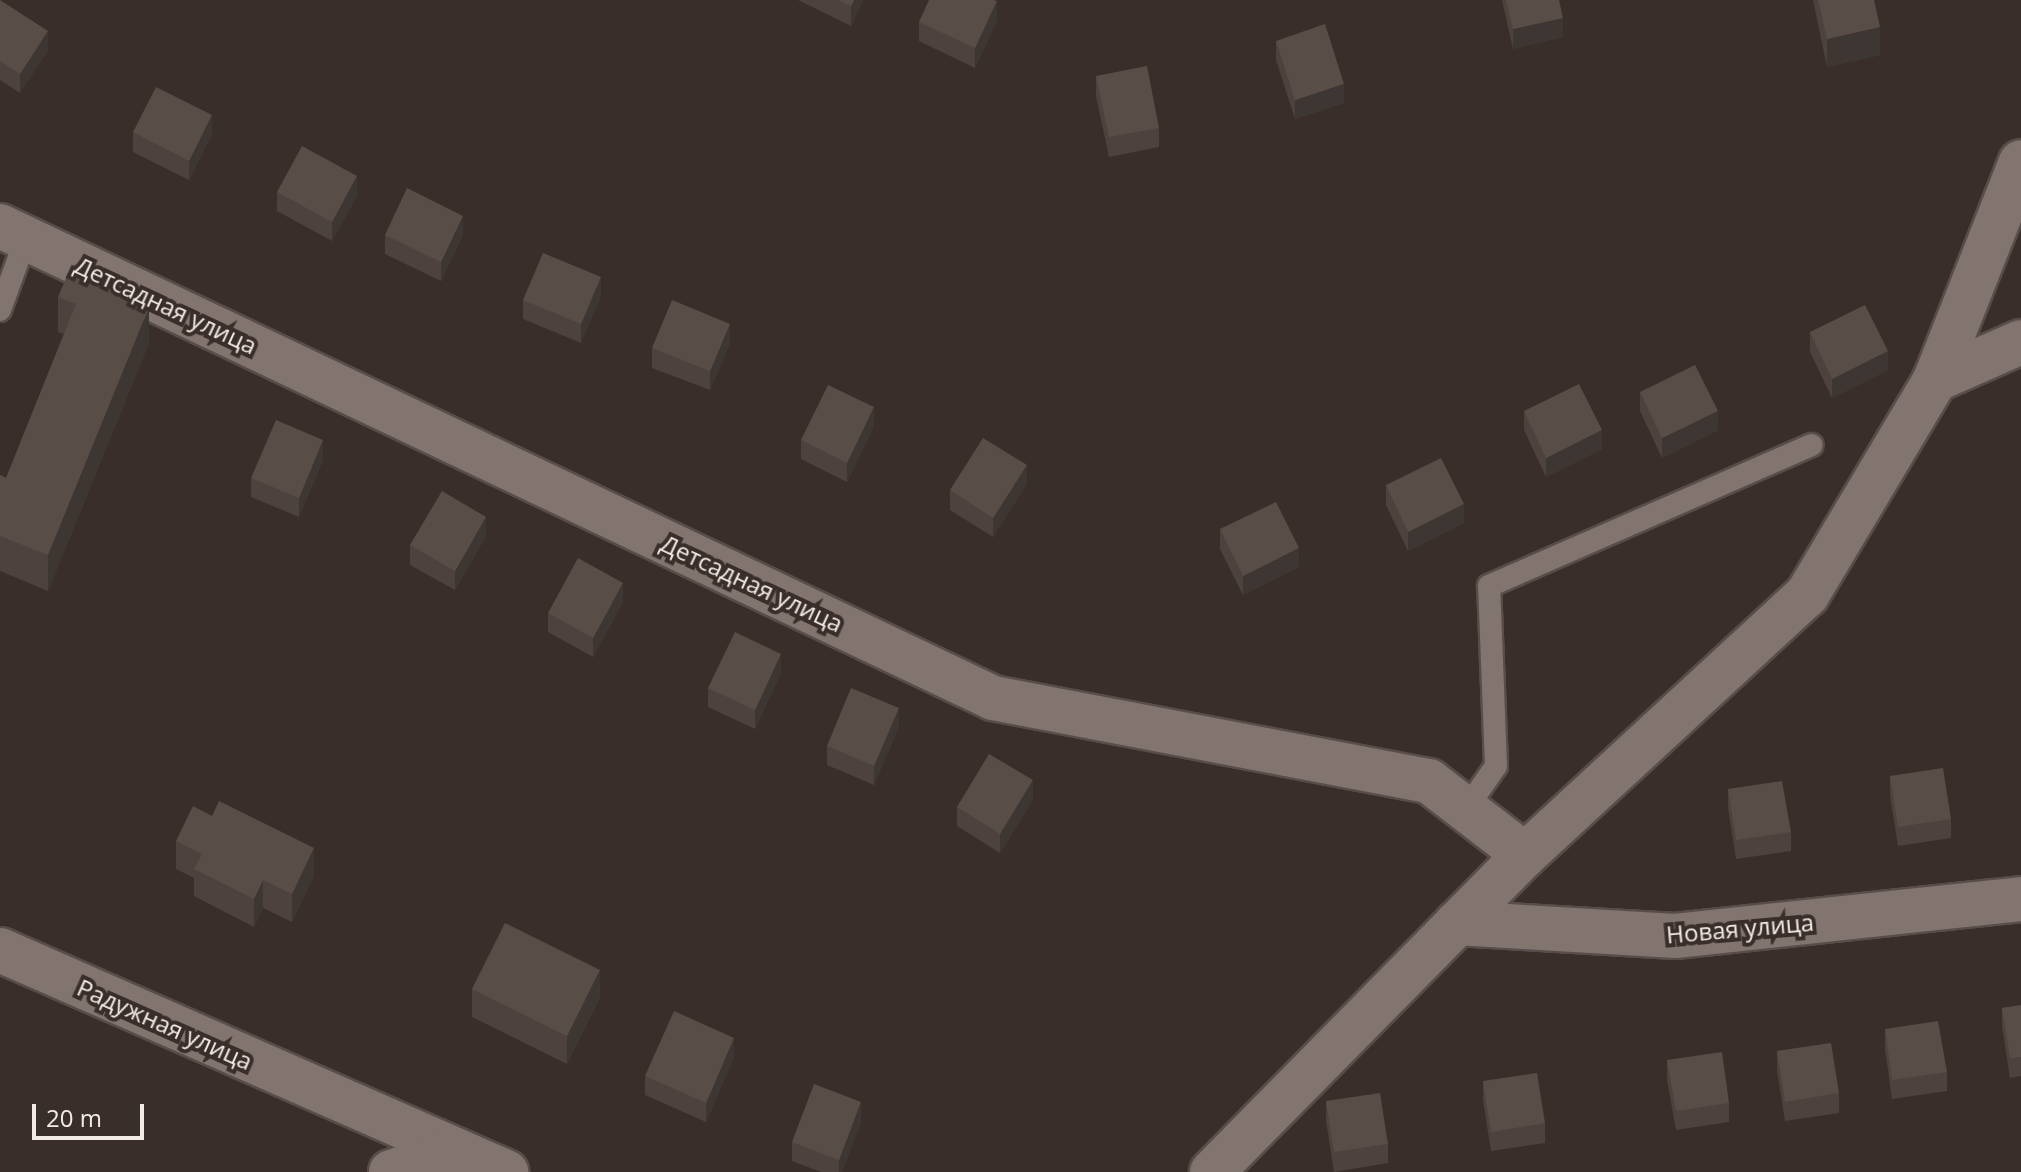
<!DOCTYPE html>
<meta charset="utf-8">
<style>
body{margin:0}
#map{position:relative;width:2021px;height:1172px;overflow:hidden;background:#3a2e2a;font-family:"Open Sans",sans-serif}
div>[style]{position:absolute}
.roads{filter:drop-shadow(2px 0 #584d4a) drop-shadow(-2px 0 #584d4a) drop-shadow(0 2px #584d4a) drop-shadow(0 -2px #584d4a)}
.service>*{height:22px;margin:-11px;padding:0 11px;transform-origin:11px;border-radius:11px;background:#82746f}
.minor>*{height:44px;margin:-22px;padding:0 22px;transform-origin:22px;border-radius:22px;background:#82746f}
.tertiary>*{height:44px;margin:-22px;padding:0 22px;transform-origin:22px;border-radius:22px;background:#82746f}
.wall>*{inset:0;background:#4d423e}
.shaded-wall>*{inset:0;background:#3e3632}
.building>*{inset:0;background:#594d48}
span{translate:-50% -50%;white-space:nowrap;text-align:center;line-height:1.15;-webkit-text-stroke:8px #3a2e2a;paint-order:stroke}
.street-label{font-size:24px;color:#f3ebe8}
.scale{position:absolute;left:32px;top:1104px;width:112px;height:36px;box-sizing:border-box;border:4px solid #f3ebe8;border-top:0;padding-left:10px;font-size:24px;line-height:28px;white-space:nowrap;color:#f3ebe8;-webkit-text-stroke:6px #3a2e2a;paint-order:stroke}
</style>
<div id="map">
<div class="roads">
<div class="service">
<div style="left:0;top:310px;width:77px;rotate:-70.1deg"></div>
<div style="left:1466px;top:809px;width:52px;rotate:-55.1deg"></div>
<div style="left:1496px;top:766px;width:180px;rotate:-92.2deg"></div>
<div style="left:1489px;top:586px;width:352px;rotate:-23.6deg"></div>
</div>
<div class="minor">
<div style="left:0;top:226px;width:1099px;rotate:25.42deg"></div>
<div style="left:993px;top:698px;width:444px;rotate:10.8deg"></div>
<div style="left:1429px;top:781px;width:121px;rotate:37.6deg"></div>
<div style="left:1935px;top:380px;width:94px;rotate:-23.8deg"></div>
<div style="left:1457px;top:923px;width:218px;rotate:3.4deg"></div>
<div style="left:1675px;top:936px;width:348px;rotate:-6.1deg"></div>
<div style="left:0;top:950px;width:553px;rotate:23.69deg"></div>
<div style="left:391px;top:1172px;width:65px;rotate:-19deg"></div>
</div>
<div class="tertiary">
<div style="left:1212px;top:1172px;width:445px;rotate:-45.4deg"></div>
<div style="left:1525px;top:855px;width:384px;rotate:-42.7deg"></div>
<div style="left:1807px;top:595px;width:250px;rotate:-59.2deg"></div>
<div style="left:1935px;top:380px;width:234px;rotate:-68.5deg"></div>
</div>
</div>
<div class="wall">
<div style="clip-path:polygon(0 0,48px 50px,20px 93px,0 80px)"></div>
<div style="clip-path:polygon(798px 0,863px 0,851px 26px)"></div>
<div style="clip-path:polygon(1502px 0,1559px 0,1563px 37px,1513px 49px)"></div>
<div style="clip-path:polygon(1813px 0,1874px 0,1880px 55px,1827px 67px)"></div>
<div style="clip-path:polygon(997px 21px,975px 68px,919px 41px,919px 22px)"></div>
<div style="clip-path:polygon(1276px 41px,1344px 103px,1295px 119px,1276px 60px)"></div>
<div style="clip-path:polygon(1096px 76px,1159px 128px,1159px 147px,1109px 157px,1096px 96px)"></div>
<div style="clip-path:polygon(133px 132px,212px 134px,189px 180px,133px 152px)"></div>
<div style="clip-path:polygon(277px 192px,357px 196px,332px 241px,277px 211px)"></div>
<div style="clip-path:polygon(385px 235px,463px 235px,441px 281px,385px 254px)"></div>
<div style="clip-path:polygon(68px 274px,149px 343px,48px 591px,0 571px,0 475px,6px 478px,64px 334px,58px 332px,58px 297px)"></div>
<div style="clip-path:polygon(601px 296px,581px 343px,523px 319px,523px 300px)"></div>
<div style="clip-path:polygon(1810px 332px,1888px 370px,1832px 398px,1810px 352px)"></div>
<div style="clip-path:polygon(730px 343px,710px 390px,652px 368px,652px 348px)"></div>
<div style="clip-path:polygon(1640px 392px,1718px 430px,1662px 458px,1640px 411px)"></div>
<div style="clip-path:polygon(1524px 411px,1602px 449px,1546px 477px,1524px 430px)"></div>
<div style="clip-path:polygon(874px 426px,847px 482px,801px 459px,801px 440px)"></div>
<div style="clip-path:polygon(323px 460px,299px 517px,251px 497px,251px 478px)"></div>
<div style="clip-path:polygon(1027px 484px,993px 537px,950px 510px,950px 490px)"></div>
<div style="clip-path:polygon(1386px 485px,1464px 523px,1408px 551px,1386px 505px)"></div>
<div style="clip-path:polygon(1220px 529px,1299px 567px,1243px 595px,1220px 549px)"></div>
<div style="clip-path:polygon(486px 536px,455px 590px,410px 565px,410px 545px)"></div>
<div style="clip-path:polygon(623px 602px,593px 657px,548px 632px,548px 613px)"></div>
<div style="clip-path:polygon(781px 673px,755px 729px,708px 707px,708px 688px)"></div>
<div style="clip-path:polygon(899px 727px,874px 785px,827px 765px,827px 746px)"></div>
<div style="clip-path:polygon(1890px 776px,1951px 819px,1951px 838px,1898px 846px,1890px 796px)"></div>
<div style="clip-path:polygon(1728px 789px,1791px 832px,1791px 851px,1736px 859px,1728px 808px)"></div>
<div style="clip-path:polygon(1033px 800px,1000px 853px,957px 826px,957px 807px)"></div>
<div style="clip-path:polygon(176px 841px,314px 876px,292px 922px,263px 908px,254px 927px,194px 896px,194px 878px,176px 869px)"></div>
<div style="clip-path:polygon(472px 989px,600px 998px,567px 1064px,472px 1017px)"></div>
<div style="clip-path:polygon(2021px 1005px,2021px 1076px,2010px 1078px,2002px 1027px,2002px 1008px)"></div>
<div style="clip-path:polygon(1885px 1029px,1947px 1072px,1947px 1091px,1892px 1099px,1885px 1049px)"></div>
<div style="clip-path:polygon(1777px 1051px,1839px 1093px,1839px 1113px,1785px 1121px,1777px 1070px)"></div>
<div style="clip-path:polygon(734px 1057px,706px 1122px,645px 1095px,645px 1076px)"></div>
<div style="clip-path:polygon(1667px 1060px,1729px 1103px,1729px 1122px,1676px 1130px,1667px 1080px)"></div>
<div style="clip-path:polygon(1483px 1081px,1545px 1123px,1545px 1143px,1491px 1151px,1483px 1100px)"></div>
<div style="clip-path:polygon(1326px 1101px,1388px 1144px,1388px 1163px,1334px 1172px,1326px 1121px)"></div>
<div style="clip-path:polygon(861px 1122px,842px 1172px,821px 1172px,792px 1161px,792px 1142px)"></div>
</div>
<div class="shaded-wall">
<div style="clip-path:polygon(854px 0,863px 0,851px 26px,851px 6px)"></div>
<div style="clip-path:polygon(997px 1px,997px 21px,975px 68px,975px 48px)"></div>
<div style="clip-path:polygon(1563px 18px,1563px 37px,1513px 49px,1513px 29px)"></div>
<div style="clip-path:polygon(1880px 27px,1880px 55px,1827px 67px,1827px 39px)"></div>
<div style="clip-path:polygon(48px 31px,48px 50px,20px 93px,20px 74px)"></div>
<div style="clip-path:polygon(1344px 84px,1344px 103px,1295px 119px,1295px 100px)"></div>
<div style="clip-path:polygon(212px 115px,212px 134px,189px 180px,189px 161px)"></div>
<div style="clip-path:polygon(357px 176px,357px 196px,332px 241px,332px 222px)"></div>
<div style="clip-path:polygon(463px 216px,463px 235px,441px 281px,441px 262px)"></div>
<div style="clip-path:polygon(601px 277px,601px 296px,581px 343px,581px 324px)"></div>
<div style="clip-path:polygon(149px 307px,149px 343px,48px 591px,48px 555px)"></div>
<div style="clip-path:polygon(730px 324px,730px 343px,710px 390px,710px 371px)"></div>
<div style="clip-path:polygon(1888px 351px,1888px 370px,1832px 398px,1832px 379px)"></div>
<div style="clip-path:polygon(874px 407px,874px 426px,847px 482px,847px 463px)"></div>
<div style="clip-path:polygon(1718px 411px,1718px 430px,1662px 458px,1662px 438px)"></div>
<div style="clip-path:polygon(1602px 430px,1602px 449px,1546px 477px,1546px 458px)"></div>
<div style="clip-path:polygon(323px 440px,323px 460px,299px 517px,299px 498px)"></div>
<div style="clip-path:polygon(1027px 465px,1027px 484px,993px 537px,993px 518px)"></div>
<div style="clip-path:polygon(1464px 504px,1464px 523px,1408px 551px,1408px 532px)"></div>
<div style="clip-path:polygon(486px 517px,486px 536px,455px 590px,455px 571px)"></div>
<div style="clip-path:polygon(1299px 548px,1299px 567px,1243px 595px,1243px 576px)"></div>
<div style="clip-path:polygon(623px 583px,623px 602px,593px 657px,593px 638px)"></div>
<div style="clip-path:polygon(781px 654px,781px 673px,755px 729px,755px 710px)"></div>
<div style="clip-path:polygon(899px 708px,899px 727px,874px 785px,874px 766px)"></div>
<div style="clip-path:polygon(1033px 780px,1033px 800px,1000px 853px,1000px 834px)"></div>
<div style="clip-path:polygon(314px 848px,314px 876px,292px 922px,292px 894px)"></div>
<div style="clip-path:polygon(263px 880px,263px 908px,254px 927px,254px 899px)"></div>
<div style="clip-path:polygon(600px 970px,600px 998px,567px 1064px,567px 1036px)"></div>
<div style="clip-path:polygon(734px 1038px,734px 1057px,706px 1122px,706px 1103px)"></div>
<div style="clip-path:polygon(861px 1102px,861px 1122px,842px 1172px,839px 1172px,839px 1160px)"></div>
</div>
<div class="building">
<div style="clip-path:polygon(0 0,48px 31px,20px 74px,0 61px)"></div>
<div style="clip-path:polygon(838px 0,854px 0,851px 6px)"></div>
<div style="clip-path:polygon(929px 0,994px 0,997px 1px,975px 48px,919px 22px)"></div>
<div style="clip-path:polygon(1506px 0,1559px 0,1563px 18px,1513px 29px)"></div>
<div style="clip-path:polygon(1818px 0,1874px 0,1880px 27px,1827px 39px)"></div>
<div style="clip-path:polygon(1325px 24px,1344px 84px,1295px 100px,1276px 41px)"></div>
<div style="clip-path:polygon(1147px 66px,1159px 128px,1109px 137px,1096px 76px)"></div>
<div style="clip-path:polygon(156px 87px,212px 115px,189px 161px,133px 132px)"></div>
<div style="clip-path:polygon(302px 146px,357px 176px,332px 222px,277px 192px)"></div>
<div style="clip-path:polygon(407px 188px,463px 216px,441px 262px,385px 235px)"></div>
<div style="clip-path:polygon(543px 253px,601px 277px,581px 324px,523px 300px)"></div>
<div style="clip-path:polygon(68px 274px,149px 307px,48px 555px,0 536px,0 475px,6px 478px,76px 304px,58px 297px)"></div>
<div style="clip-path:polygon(672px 300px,730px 324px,710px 371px,652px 348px)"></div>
<div style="clip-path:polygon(1865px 305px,1888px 351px,1832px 379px,1810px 332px)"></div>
<div style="clip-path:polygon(1695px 365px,1718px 411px,1662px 438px,1640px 392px)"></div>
<div style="clip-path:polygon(1579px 384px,1602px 430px,1546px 458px,1524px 411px)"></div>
<div style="clip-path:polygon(828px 385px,874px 407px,847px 463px,801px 440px)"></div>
<div style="clip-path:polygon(276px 420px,323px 440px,299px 498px,251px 478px)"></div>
<div style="clip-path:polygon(983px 438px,1027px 465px,993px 518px,950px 490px)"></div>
<div style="clip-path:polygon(1441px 458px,1464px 504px,1408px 532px,1386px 485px)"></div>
<div style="clip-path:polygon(442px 491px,486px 517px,455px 571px,410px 545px)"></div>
<div style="clip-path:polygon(1276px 502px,1299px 548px,1243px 576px,1220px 529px)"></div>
<div style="clip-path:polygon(578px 558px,623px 583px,593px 638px,548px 613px)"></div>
<div style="clip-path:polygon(735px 632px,781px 654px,755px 710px,708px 688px)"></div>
<div style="clip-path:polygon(851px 688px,899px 708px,874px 766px,827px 746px)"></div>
<div style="clip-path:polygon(989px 754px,1033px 780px,1000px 834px,957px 807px)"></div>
<div style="clip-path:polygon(1943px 768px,1951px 819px,1898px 827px,1890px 776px)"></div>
<div style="clip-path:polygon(1782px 781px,1791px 832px,1736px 840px,1728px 789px)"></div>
<div style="clip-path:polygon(219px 801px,314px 848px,292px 894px,263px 880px,254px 899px,194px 869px,202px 854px,176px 841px,193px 806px,212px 816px)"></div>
<div style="clip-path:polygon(505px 923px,600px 970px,567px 1036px,472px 989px)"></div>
<div style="clip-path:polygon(2021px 1005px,2021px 1057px,2010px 1058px,2002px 1008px)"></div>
<div style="clip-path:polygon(674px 1011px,734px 1038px,706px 1103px,645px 1076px)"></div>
<div style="clip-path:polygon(1938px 1021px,1947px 1072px,1892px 1080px,1885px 1029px)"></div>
<div style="clip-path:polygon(1831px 1043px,1839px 1093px,1785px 1102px,1777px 1051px)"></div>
<div style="clip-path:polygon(1722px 1052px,1729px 1103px,1676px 1111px,1667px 1060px)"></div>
<div style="clip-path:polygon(1537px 1073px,1545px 1123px,1491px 1132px,1483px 1081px)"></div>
<div style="clip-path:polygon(814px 1084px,861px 1102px,839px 1160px,792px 1142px)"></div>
<div style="clip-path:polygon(1380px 1093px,1388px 1144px,1334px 1152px,1326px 1101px)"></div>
</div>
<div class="street-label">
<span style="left:166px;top:305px;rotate:25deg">Детсадная улица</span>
<span style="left:752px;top:583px;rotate:25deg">Детсадная улица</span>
<span style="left:1740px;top:928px;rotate:-5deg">Новая улица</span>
<span style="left:165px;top:1024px;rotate:24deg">Радужная улица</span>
</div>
<div class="scale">20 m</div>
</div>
